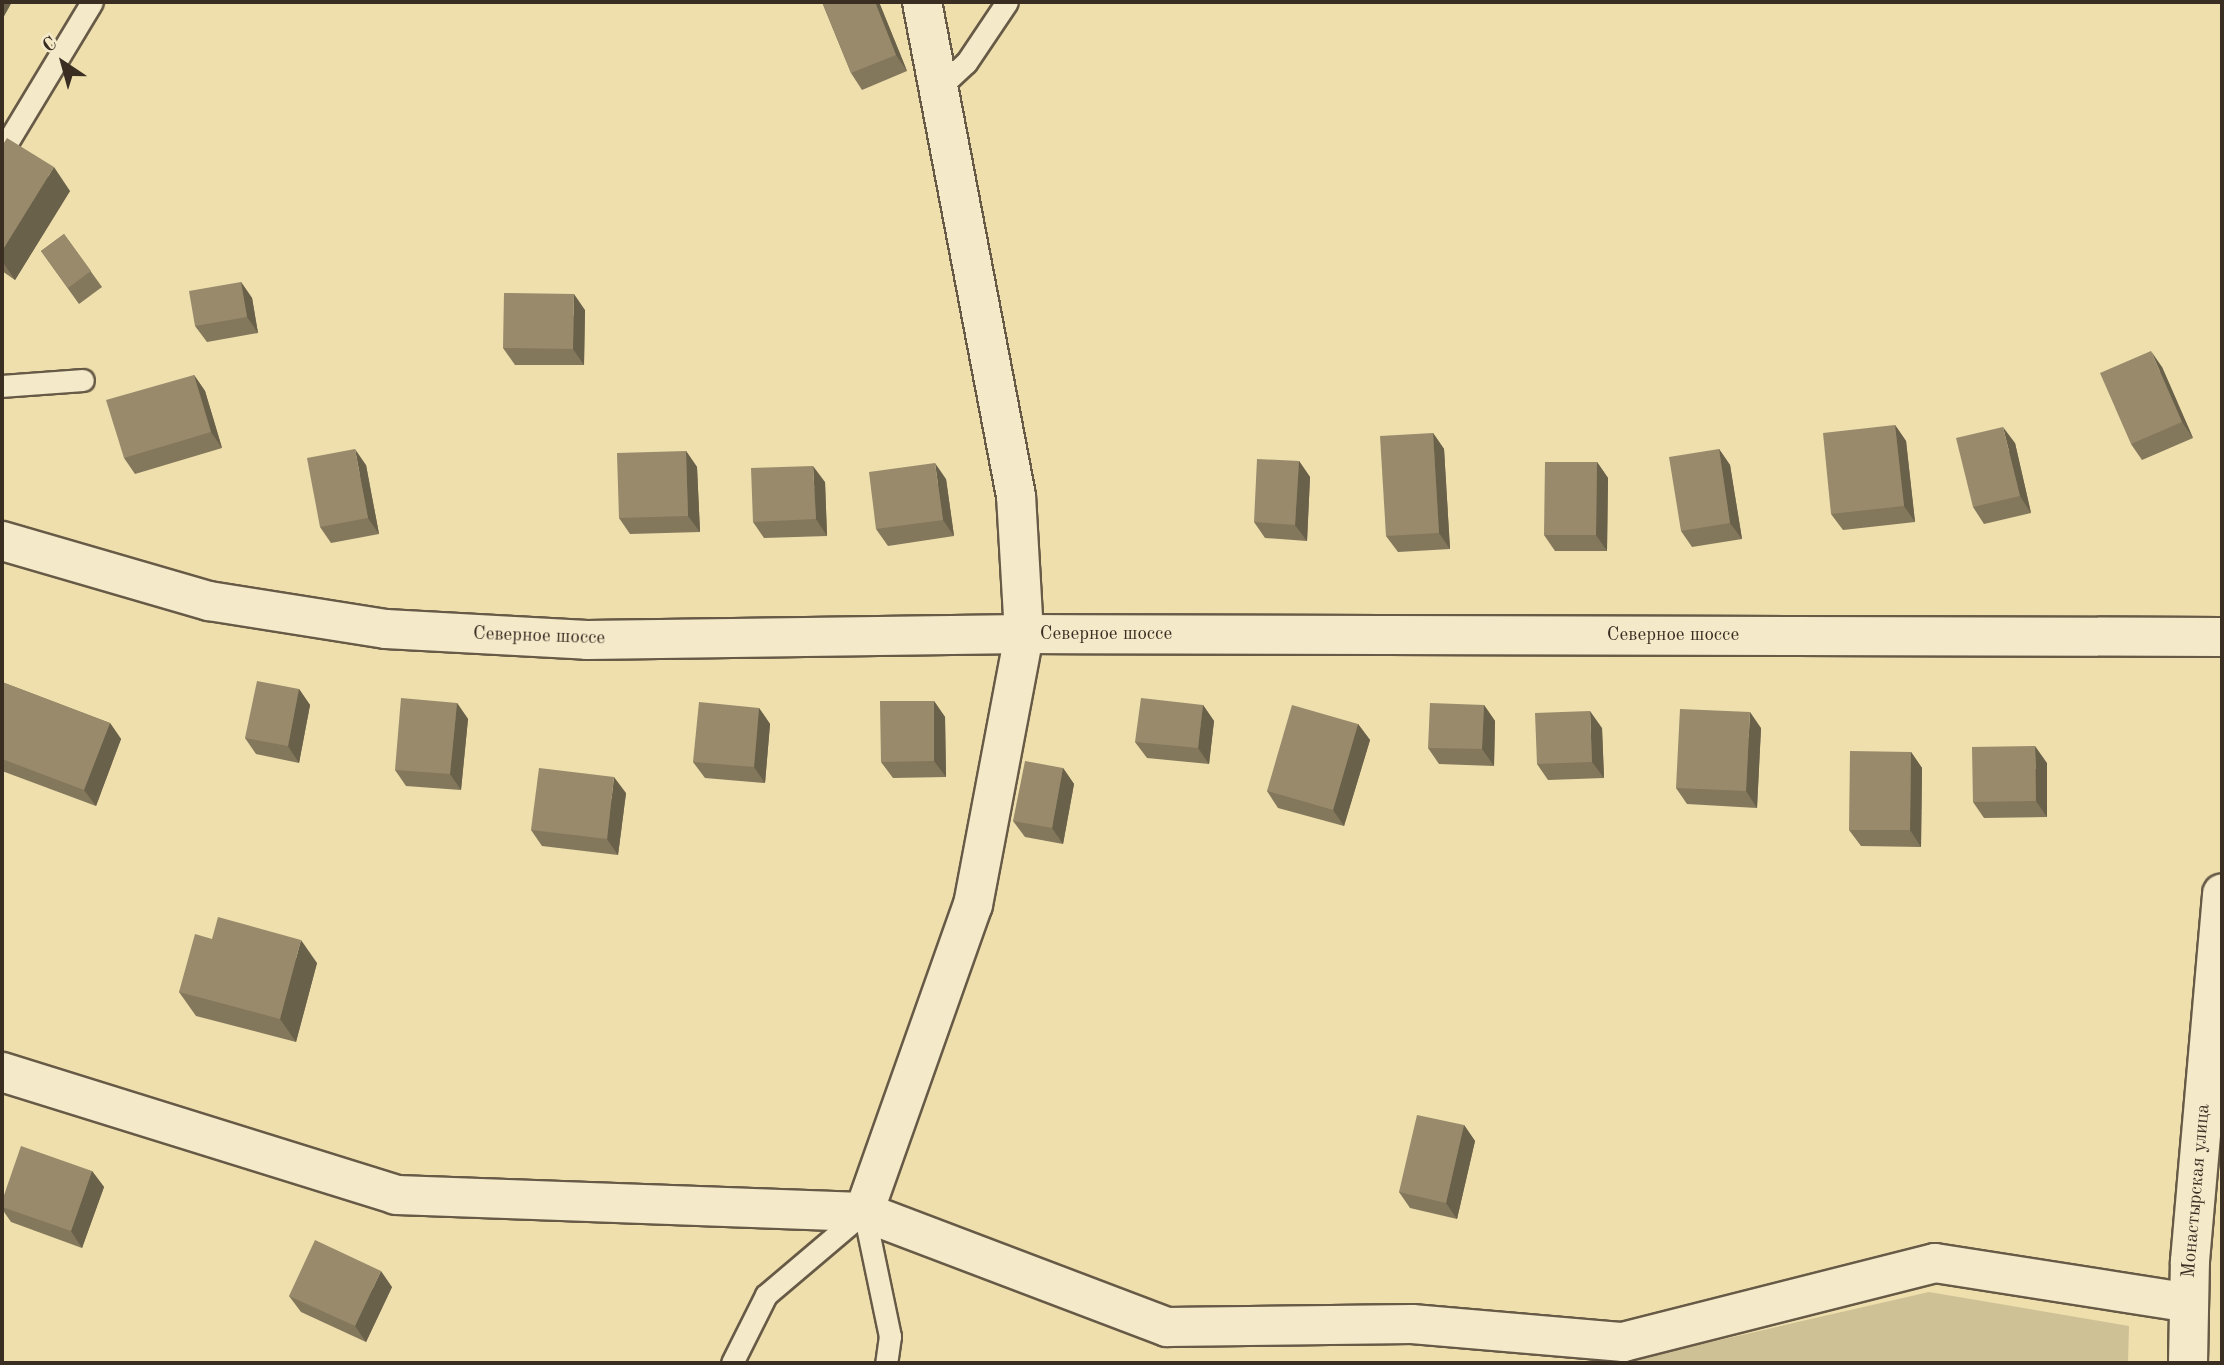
<!DOCTYPE html>
<meta charset="utf-8">
<style>
body{margin:0}
#map{position:relative;width:2224px;height:1365px;overflow:hidden;background:#eedfad;font-family:"Old Standard TT",serif}
div>[style]{position:absolute}
.green>*{inset:0;background:#cfc196}
.roads{filter:drop-shadow(2px 0 #675a46) drop-shadow(-2px 0 #675a46) drop-shadow(0 2px #675a46) drop-shadow(0 -2px #675a46)}
.service>*{height:21px;margin:-10.5px;padding:0 10.5px;transform-origin:10.5px;border-radius:10.5px;background:#f4eaca}
.minor>*{height:38px;margin:-19px;padding:0 19px;transform-origin:19px;border-radius:19px;background:#f4eaca}
.secondary>*{height:38px;margin:-19px;padding:0 19px;transform-origin:19px;border-radius:19px;background:#f4eaca}
.wall>*{inset:0;background:#83775c}
.shaded-wall>*{inset:0;background:#6a614b}
.building>*{inset:0;background:#988a6b}
span{translate:-50% -50%;white-space:nowrap;text-align:center;line-height:1.15;-webkit-text-stroke:5px #f4eaca;paint-order:stroke}
.street-label{font-size:19px;color:#3a2e23}
.frame{position:absolute;inset:0;border:4px solid #3a2e23;pointer-events:none}
.north{position:absolute;left:28px;top:28px;width:70px;height:70px;-webkit-text-stroke:5px #f4eaca;paint-order:stroke;rotate:324deg;font-size:19px;font-weight:700;line-height:28px;text-align:center;color:#3a2e23}
.north::after{content:'';display:block;margin:auto;width:24px;height:32px;background:#3a2e23;clip-path:polygon(50% 0,100% 100%,50% 72%,0 100%)}
</style>
<div id="map">
<div class="green">
<div style="clip-path:polygon(1929px 1292px,2129px 1326px,2128px 1363px,1619px 1363px)"></div>
</div>
<div class="roads">
<div class="service">
<div style="left:942px;top:85px;width:33px;rotate:-43deg"></div>
<div style="left:966px;top:63px;width:73px;rotate:-56.1deg"></div>
<div style="left:2px;top:151px;width:174px;rotate:-58.9deg"></div>
<div style="left:2px;top:386px;width:81px;rotate:-4.2deg"></div>
<div style="left:732px;top:1363px;width:76px;rotate:-63.4deg"></div>
<div style="left:766px;top:1295px;width:128px;rotate:-40.3deg"></div>
<div style="left:864px;top:1212px;width:127px;rotate:78.2deg"></div>
<div style="left:890px;top:1336px;width:27px;rotate:98deg"></div>
</div>
<div class="minor">
<div style="left:2px;top:1072px;width:413px;rotate:17.3deg"></div>
<div style="left:396px;top:1195px;width:468px;rotate:2.1deg"></div>
<div style="left:864px;top:1212px;width:324px;rotate:20.8deg"></div>
<div style="left:1167px;top:1327px;width:245px;rotate:-0.7deg"></div>
<div style="left:1412px;top:1324px;width:212px;rotate:4.9deg"></div>
<div style="left:1623px;top:1342px;width:322px;rotate:-14.2deg"></div>
<div style="left:1935px;top:1263px;width:257px;rotate:8.9deg"></div>
<div style="left:864px;top:1212px;width:326px;rotate:-70.5deg"></div>
<div style="left:973px;top:905px;width:276px;rotate:-79.3deg"></div>
<div style="left:1024px;top:634px;width:138px;rotate:-93.3deg"></div>
<div style="left:1016px;top:496px;width:503px;rotate:-100.77deg"></div>
<div style="left:2188px;top:1363px;width:102px;rotate:-88.9deg"></div>
<div style="left:2190px;top:1261px;width:369px;rotate:-85deg"></div>
</div>
<div class="secondary">
<div style="left:2px;top:541px;width:216px;rotate:16.2deg"></div>
<div style="left:209px;top:601px;width:179px;rotate:9deg"></div>
<div style="left:386px;top:629px;width:201px;rotate:3.1deg"></div>
<div style="left:587px;top:640px;width:437px;rotate:-0.8deg"></div>
<div style="left:1024px;top:634px;width:1198px;rotate:0.14deg"></div>
</div>
</div>
<div class="wall">
<div style="clip-path:polygon(822px 2px,879px 2px,907px 71px,862px 90px,851px 73px)"></div>
<div style="clip-path:polygon(2px 146px,70px 191px,15px 280px,2px 271px)"></div>
<div style="clip-path:polygon(64px 234px,102px 287px,79px 304px,41px 251px)"></div>
<div style="clip-path:polygon(241px 282px,252px 298px,258px 333px,207px 342px,195px 326px)"></div>
<div style="clip-path:polygon(585px 310px,584px 365px,515px 365px,503px 348px)"></div>
<div style="clip-path:polygon(2162px 367px,2193px 438px,2142px 460px,2131px 444px)"></div>
<div style="clip-path:polygon(194px 375px,205px 391px,222px 448px,135px 474px,124px 458px)"></div>
<div style="clip-path:polygon(1895px 425px,1906px 441px,1915px 522px,1843px 530px,1831px 514px)"></div>
<div style="clip-path:polygon(1433px 433px,1444px 449px,1450px 549px,1398px 552px,1386px 536px)"></div>
<div style="clip-path:polygon(2015px 443px,2031px 513px,1984px 524px,1973px 507px)"></div>
<div style="clip-path:polygon(1719px 449px,1730px 465px,1742px 539px,1692px 547px,1681px 531px)"></div>
<div style="clip-path:polygon(686px 451px,697px 467px,700px 532px,630px 534px,619px 518px)"></div>
<div style="clip-path:polygon(1299px 461px,1310px 477px,1307px 541px,1265px 538px,1254px 522px)"></div>
<div style="clip-path:polygon(1597px 462px,1608px 478px,1607px 551px,1555px 551px,1544px 535px)"></div>
<div style="clip-path:polygon(366px 465px,379px 534px,331px 543px,320px 527px)"></div>
<div style="clip-path:polygon(946px 479px,954px 536px,888px 546px,876px 529px)"></div>
<div style="clip-path:polygon(825px 482px,827px 536px,764px 538px,753px 522px)"></div>
<div style="clip-path:polygon(2px 682px,110px 723px,121px 739px,96px 806px,2px 771px)"></div>
<div style="clip-path:polygon(299px 689px,310px 705px,299px 763px,256px 754px,245px 738px)"></div>
<div style="clip-path:polygon(934px 701px,945px 717px,946px 777px,893px 778px,881px 762px)"></div>
<div style="clip-path:polygon(457px 703px,468px 719px,461px 790px,406px 786px,395px 770px)"></div>
<div style="clip-path:polygon(1203px 705px,1214px 721px,1209px 764px,1147px 758px,1135px 742px)"></div>
<div style="clip-path:polygon(1484px 705px,1495px 721px,1494px 766px,1439px 764px,1428px 748px)"></div>
<div style="clip-path:polygon(759px 708px,770px 724px,765px 783px,705px 778px,693px 762px)"></div>
<div style="clip-path:polygon(1358px 724px,1370px 740px,1344px 826px,1278px 808px,1267px 791px)"></div>
<div style="clip-path:polygon(1602px 728px,1604px 778px,1548px 780px,1537px 764px)"></div>
<div style="clip-path:polygon(1761px 728px,1757px 808px,1687px 804px,1676px 788px)"></div>
<div style="clip-path:polygon(1911px 752px,1922px 768px,1921px 847px,1861px 846px,1849px 830px)"></div>
<div style="clip-path:polygon(2047px 763px,2047px 817px,1984px 818px,1973px 802px)"></div>
<div style="clip-path:polygon(1063px 768px,1074px 784px,1063px 844px,1025px 837px,1013px 821px)"></div>
<div style="clip-path:polygon(626px 793px,618px 855px,542px 846px,531px 830px)"></div>
<div style="clip-path:polygon(212px 939px,317px 963px,296px 1042px,196px 1016px,179px 992px)"></div>
<div style="clip-path:polygon(1464px 1125px,1475px 1141px,1457px 1219px,1410px 1208px,1399px 1192px)"></div>
<div style="clip-path:polygon(92px 1171px,104px 1187px,82px 1248px,11px 1222px,2px 1209px,2px 1201px)"></div>
<div style="clip-path:polygon(392px 1287px,366px 1342px,301px 1312px,289px 1296px)"></div>
</div>
<div class="shaded-wall">
<div style="clip-path:polygon(2px 2px,12px 2px,2px 20px)"></div>
<div style="clip-path:polygon(875px 2px,879px 2px,907px 71px,896px 55px)"></div>
<div style="clip-path:polygon(54px 167px,70px 191px,15px 280px,2px 261px,2px 251px)"></div>
<div style="clip-path:polygon(241px 282px,252px 298px,258px 333px,247px 317px)"></div>
<div style="clip-path:polygon(574px 294px,585px 310px,584px 365px,573px 349px)"></div>
<div style="clip-path:polygon(2151px 351px,2162px 367px,2193px 438px,2182px 422px)"></div>
<div style="clip-path:polygon(194px 375px,205px 391px,222px 448px,211px 432px)"></div>
<div style="clip-path:polygon(1895px 425px,1906px 441px,1915px 522px,1904px 506px)"></div>
<div style="clip-path:polygon(2003px 427px,2015px 443px,2031px 513px,2020px 496px)"></div>
<div style="clip-path:polygon(1433px 433px,1444px 449px,1450px 549px,1439px 533px)"></div>
<div style="clip-path:polygon(355px 449px,366px 465px,379px 534px,368px 518px)"></div>
<div style="clip-path:polygon(1719px 449px,1730px 465px,1742px 539px,1730px 523px)"></div>
<div style="clip-path:polygon(686px 451px,697px 467px,700px 532px,688px 516px)"></div>
<div style="clip-path:polygon(1299px 461px,1310px 477px,1307px 541px,1295px 525px)"></div>
<div style="clip-path:polygon(1597px 462px,1608px 478px,1607px 551px,1596px 535px)"></div>
<div style="clip-path:polygon(935px 463px,946px 479px,954px 536px,943px 520px)"></div>
<div style="clip-path:polygon(813px 466px,825px 482px,827px 536px,816px 519px)"></div>
<div style="clip-path:polygon(299px 689px,310px 705px,299px 763px,288px 746px)"></div>
<div style="clip-path:polygon(934px 701px,945px 717px,946px 777px,934px 761px)"></div>
<div style="clip-path:polygon(457px 703px,468px 719px,461px 790px,450px 774px)"></div>
<div style="clip-path:polygon(1203px 705px,1214px 721px,1209px 764px,1198px 748px)"></div>
<div style="clip-path:polygon(1484px 705px,1495px 721px,1494px 766px,1482px 749px)"></div>
<div style="clip-path:polygon(759px 708px,770px 724px,765px 783px,754px 767px)"></div>
<div style="clip-path:polygon(1590px 711px,1602px 728px,1604px 778px,1592px 762px)"></div>
<div style="clip-path:polygon(1750px 712px,1761px 728px,1757px 808px,1746px 791px)"></div>
<div style="clip-path:polygon(110px 723px,121px 739px,96px 806px,84px 790px)"></div>
<div style="clip-path:polygon(1358px 724px,1370px 740px,1344px 826px,1333px 810px)"></div>
<div style="clip-path:polygon(2035px 746px,2047px 763px,2047px 817px,2036px 801px)"></div>
<div style="clip-path:polygon(1911px 752px,1922px 768px,1921px 847px,1910px 830px)"></div>
<div style="clip-path:polygon(1063px 768px,1074px 784px,1063px 844px,1052px 828px)"></div>
<div style="clip-path:polygon(614px 777px,626px 793px,618px 855px,607px 839px)"></div>
<div style="clip-path:polygon(301px 940px,317px 963px,296px 1042px,280px 1019px)"></div>
<div style="clip-path:polygon(1464px 1125px,1475px 1141px,1457px 1219px,1446px 1203px)"></div>
<div style="clip-path:polygon(92px 1171px,104px 1187px,82px 1248px,71px 1231px)"></div>
<div style="clip-path:polygon(381px 1271px,392px 1287px,366px 1342px,355px 1326px)"></div>
</div>
<div class="building">
<div style="clip-path:polygon(822px 2px,875px 2px,896px 55px,851px 73px)"></div>
<div style="clip-path:polygon(7px 138px,54px 167px,2px 251px,2px 146px)"></div>
<div style="clip-path:polygon(64px 234px,91px 271px,68px 288px,41px 251px)"></div>
<div style="clip-path:polygon(241px 282px,247px 317px,195px 326px,189px 291px)"></div>
<div style="clip-path:polygon(504px 293px,574px 294px,573px 349px,503px 348px)"></div>
<div style="clip-path:polygon(2151px 351px,2182px 422px,2131px 444px,2100px 373px)"></div>
<div style="clip-path:polygon(194px 375px,211px 432px,124px 458px,106px 400px)"></div>
<div style="clip-path:polygon(1895px 425px,1904px 506px,1831px 514px,1823px 433px)"></div>
<div style="clip-path:polygon(2003px 427px,2020px 496px,1973px 507px,1956px 438px)"></div>
<div style="clip-path:polygon(1433px 433px,1439px 533px,1386px 536px,1380px 436px)"></div>
<div style="clip-path:polygon(355px 449px,368px 518px,320px 527px,307px 458px)"></div>
<div style="clip-path:polygon(1719px 449px,1730px 523px,1681px 531px,1669px 457px)"></div>
<div style="clip-path:polygon(686px 451px,688px 516px,619px 518px,617px 453px)"></div>
<div style="clip-path:polygon(1257px 459px,1299px 461px,1295px 525px,1254px 522px)"></div>
<div style="clip-path:polygon(1545px 462px,1597px 462px,1596px 535px,1544px 535px)"></div>
<div style="clip-path:polygon(935px 463px,943px 520px,876px 529px,869px 472px)"></div>
<div style="clip-path:polygon(813px 466px,816px 519px,753px 522px,751px 468px)"></div>
<div style="clip-path:polygon(257px 681px,299px 689px,288px 746px,245px 738px)"></div>
<div style="clip-path:polygon(2px 682px,110px 723px,84px 790px,2px 759px)"></div>
<div style="clip-path:polygon(401px 698px,457px 703px,450px 774px,395px 770px)"></div>
<div style="clip-path:polygon(1141px 698px,1203px 705px,1198px 748px,1135px 742px)"></div>
<div style="clip-path:polygon(880px 701px,934px 701px,934px 761px,881px 762px)"></div>
<div style="clip-path:polygon(699px 702px,759px 708px,754px 767px,693px 762px)"></div>
<div style="clip-path:polygon(1430px 703px,1484px 705px,1482px 749px,1428px 748px)"></div>
<div style="clip-path:polygon(1292px 705px,1358px 724px,1333px 810px,1267px 791px)"></div>
<div style="clip-path:polygon(1680px 709px,1750px 712px,1746px 791px,1676px 788px)"></div>
<div style="clip-path:polygon(1590px 711px,1592px 762px,1537px 764px,1535px 713px)"></div>
<div style="clip-path:polygon(2035px 746px,2036px 801px,1973px 802px,1972px 747px)"></div>
<div style="clip-path:polygon(1850px 751px,1911px 752px,1910px 830px,1849px 830px)"></div>
<div style="clip-path:polygon(1025px 761px,1063px 768px,1052px 828px,1013px 821px)"></div>
<div style="clip-path:polygon(539px 768px,614px 777px,607px 839px,531px 830px)"></div>
<div style="clip-path:polygon(218px 917px,301px 940px,280px 1019px,179px 992px,195px 934px,212px 939px)"></div>
<div style="clip-path:polygon(1417px 1115px,1464px 1125px,1446px 1203px,1399px 1192px)"></div>
<div style="clip-path:polygon(21px 1146px,92px 1171px,71px 1231px,2px 1207px,2px 1201px)"></div>
<div style="clip-path:polygon(315px 1240px,381px 1271px,355px 1326px,289px 1296px)"></div>
</div>
<div class="street-label">
<span style="left:1106px;top:635px">Северное шоссе</span>
<span style="left:1673px;top:636px">Северное шоссе</span>
<span style="left:539px;top:637px;rotate:2deg">Северное шоссе</span>
<span style="left:2197px;top:1191px;rotate:-85deg">Монастырская улица</span>
</div>
<div class="frame"></div>
<div class="north">С</div>
</div>
